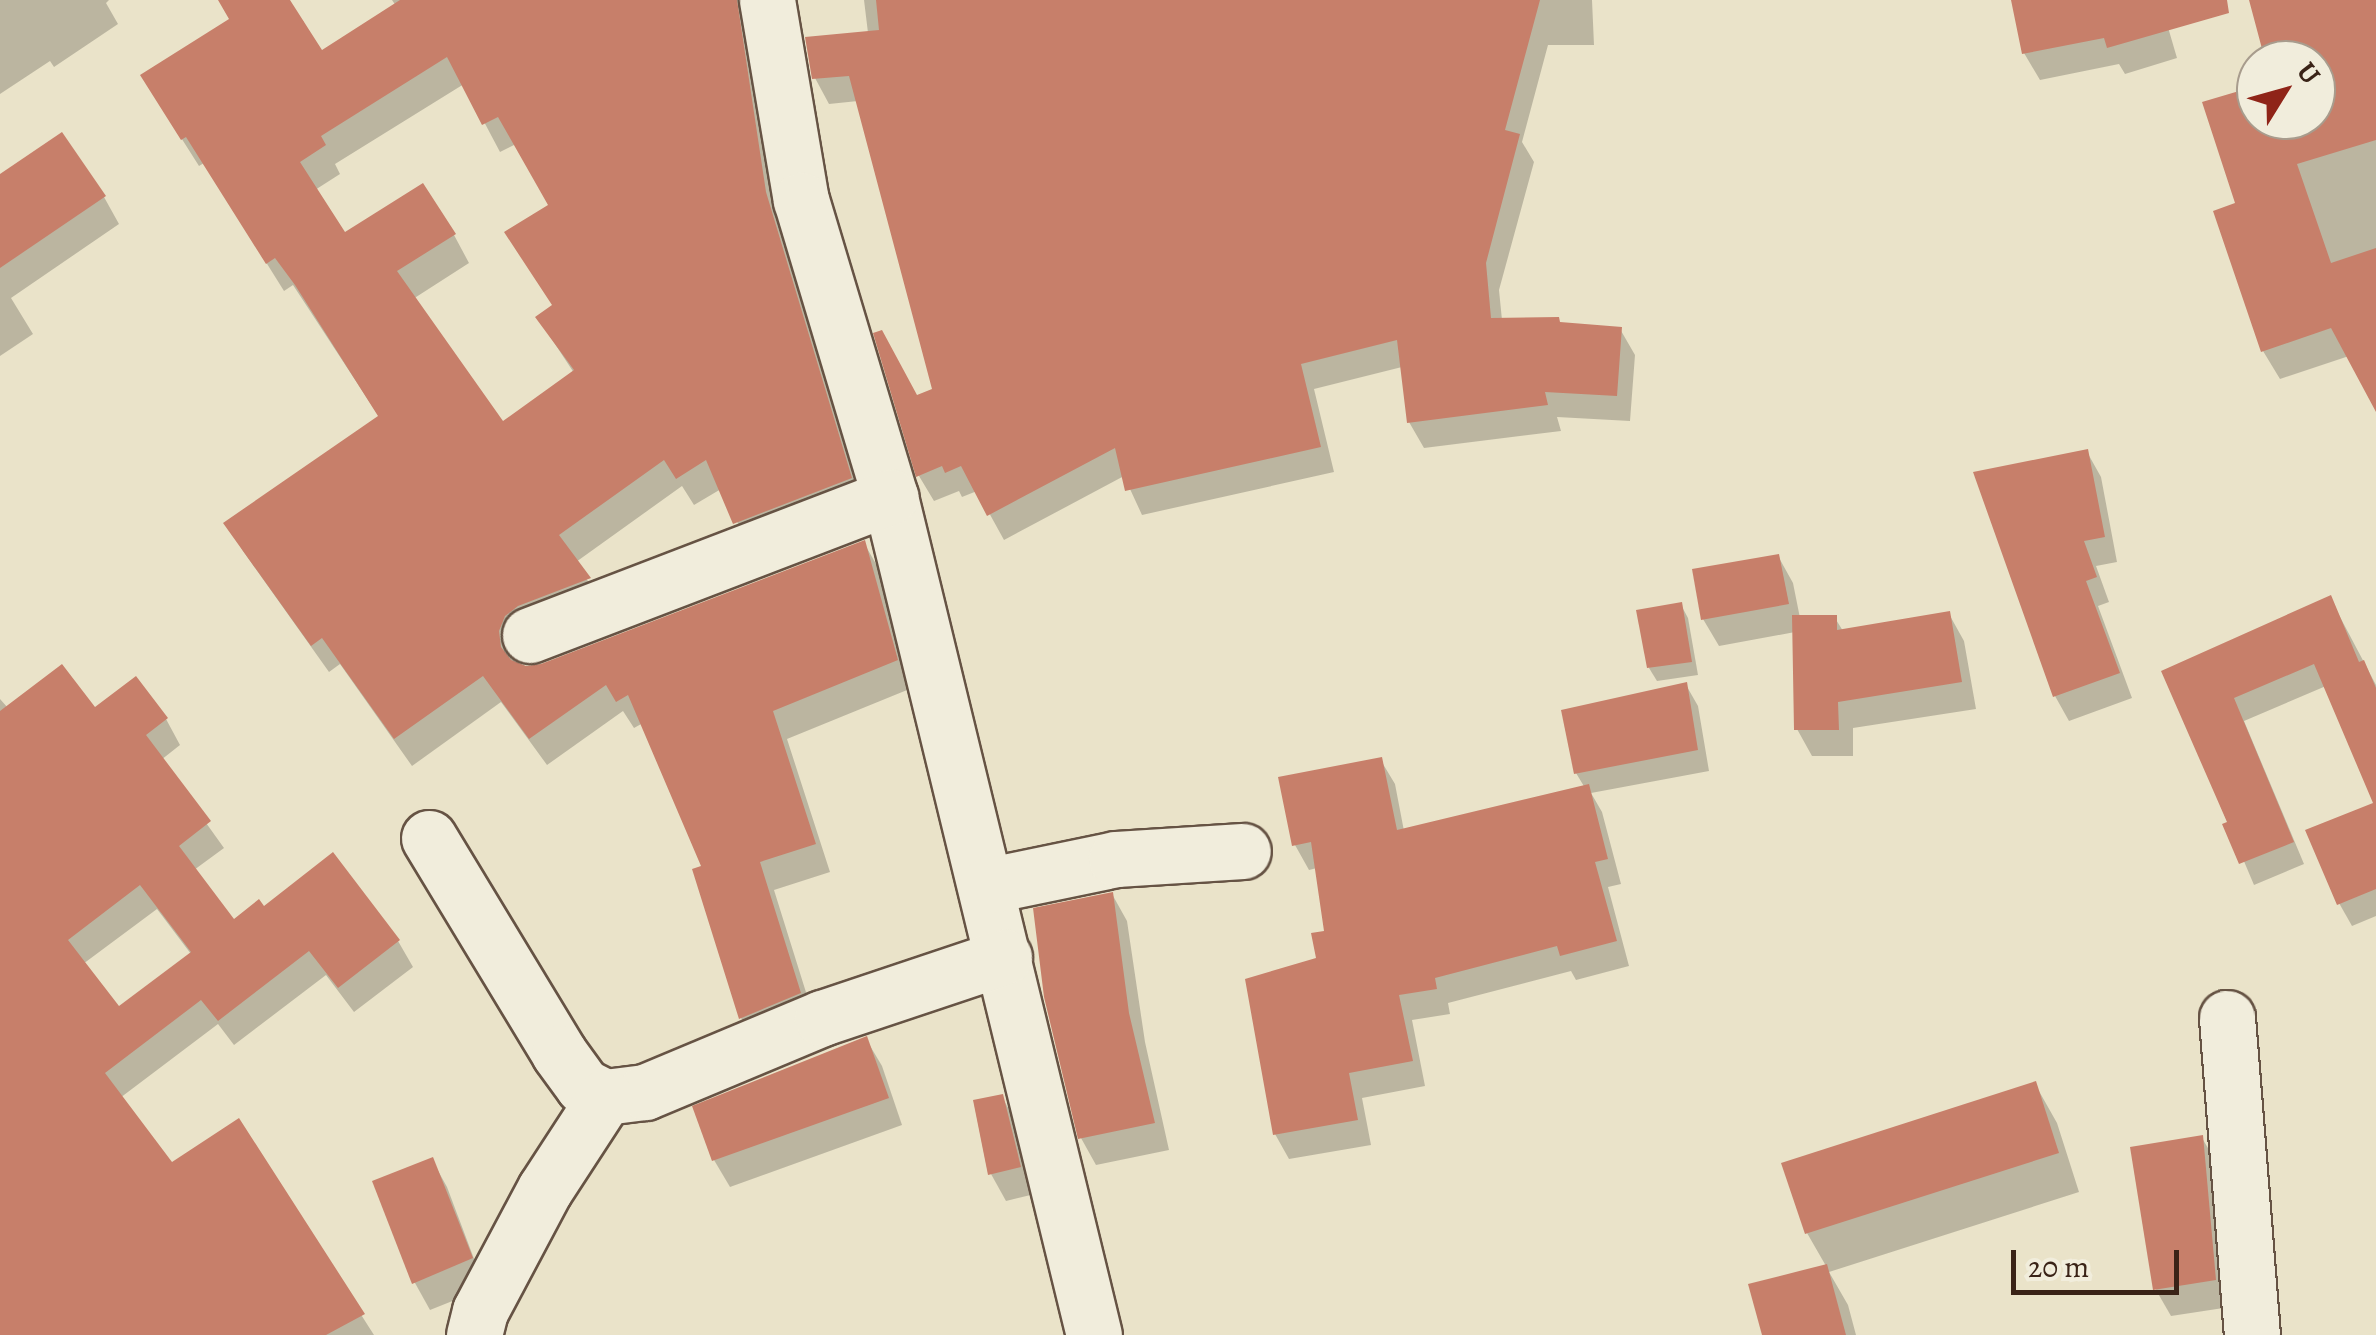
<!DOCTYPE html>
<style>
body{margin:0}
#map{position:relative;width:2376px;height:1335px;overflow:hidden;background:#eae3c9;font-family:Alegreya,serif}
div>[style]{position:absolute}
.shadow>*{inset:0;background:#0003}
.building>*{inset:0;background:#c77f6a}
.roads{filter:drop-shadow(2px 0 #665344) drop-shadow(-2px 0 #665344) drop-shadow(0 2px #665344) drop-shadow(0 -2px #665344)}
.street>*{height:55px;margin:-27.5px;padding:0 27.5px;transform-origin:27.5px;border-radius:27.5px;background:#f1eddc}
span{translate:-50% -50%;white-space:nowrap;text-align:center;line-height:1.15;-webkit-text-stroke:9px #f1eddc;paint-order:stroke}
.north{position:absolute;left:2236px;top:40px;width:100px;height:100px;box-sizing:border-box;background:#f1eddc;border:2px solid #a89c8d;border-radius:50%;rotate:53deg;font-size:28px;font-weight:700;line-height:40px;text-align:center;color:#3a2317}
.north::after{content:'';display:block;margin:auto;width:35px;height:45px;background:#8f2418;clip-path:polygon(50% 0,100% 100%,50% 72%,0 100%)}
.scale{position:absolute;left:2011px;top:1250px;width:168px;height:45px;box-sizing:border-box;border:5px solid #3a2317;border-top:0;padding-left:12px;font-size:30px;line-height:35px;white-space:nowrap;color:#3a2317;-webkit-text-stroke:8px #f1eddc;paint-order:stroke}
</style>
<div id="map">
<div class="shadow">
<div style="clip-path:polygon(0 0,109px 0,106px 3px,118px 24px,54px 67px,50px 61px,0 94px)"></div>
<div style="clip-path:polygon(evenodd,219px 0,287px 0,321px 53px,396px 6px,392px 0,771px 0,866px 506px,751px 550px,721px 489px,694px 505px,682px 486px,576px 562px,604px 607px,520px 644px,514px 660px,526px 668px,542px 667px,864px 543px,880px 571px,912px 688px,787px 739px,830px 872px,774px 890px,815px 1021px,757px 1045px,741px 1018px,704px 868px,643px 723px,634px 728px,623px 711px,547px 765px,501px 702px,412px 766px,340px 664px,329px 672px,243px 551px,227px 524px,380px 418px,293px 285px,284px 291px,204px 163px,199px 166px,159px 103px,232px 20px,219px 0,464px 84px,500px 152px,516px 144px,552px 206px,554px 307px,538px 318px,574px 373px,502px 424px,413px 299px,469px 263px,454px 235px,344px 236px,315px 190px,340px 174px,335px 164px,464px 84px)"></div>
<div style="clip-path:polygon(864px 0,1592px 0,1594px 45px,1548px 45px,1522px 142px,1534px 162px,1499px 290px,1502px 320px,1620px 329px,1635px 355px,1630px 421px,1557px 417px,1561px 431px,1424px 448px,1409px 422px,1402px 367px,1314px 389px,1334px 472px,1142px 515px,1124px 476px,1004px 540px,977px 491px,962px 497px,959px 491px,934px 501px,919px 476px,917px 398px,935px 391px,858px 101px,829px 104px,815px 78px,868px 33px)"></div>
<div style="clip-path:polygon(2014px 0,2160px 0,2177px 58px,2125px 74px,2119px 64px,2040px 80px,2024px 53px)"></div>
<div style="clip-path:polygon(2251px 0,2376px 0,2376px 405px,2349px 356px,2280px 379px,2263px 351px,2238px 205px,2256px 88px,2256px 120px,2316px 120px,2316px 60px,2267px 60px)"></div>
<div style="clip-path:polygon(0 177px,104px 197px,119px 224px,11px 298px,33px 334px,0 356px)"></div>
<div style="clip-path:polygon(2087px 452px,2101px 477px,2117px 562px,2096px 566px,2109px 602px,2098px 606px,2132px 698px,2069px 721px,2055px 696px)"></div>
<div style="clip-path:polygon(1778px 556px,1793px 583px,1800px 618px,1835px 618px,1843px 631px,1949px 614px,1964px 641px,1976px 709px,1853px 728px,1853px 756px,1812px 756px,1797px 729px,1795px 632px,1719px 646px,1703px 619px)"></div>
<div style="clip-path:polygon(2330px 598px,2376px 685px,2376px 804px,2326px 686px,2244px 721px,2304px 864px,2254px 885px,2164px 672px)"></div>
<div style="clip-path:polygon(1681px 605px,1688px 618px,1698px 675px,1657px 681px,1649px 668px)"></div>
<div style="clip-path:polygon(1686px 685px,1698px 706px,1709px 771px,1591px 793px,1602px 812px,1621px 884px,1608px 887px,1629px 966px,1576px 980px,1571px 971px,1448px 1003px,1450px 1014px,1412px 1020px,1425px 1086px,1362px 1098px,1371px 1145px,1289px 1159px,1275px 1134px,1326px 933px,1317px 868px,1309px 870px,1295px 845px,1380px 759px,1395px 784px,1404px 831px,1585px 788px,1576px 773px)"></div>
<div style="clip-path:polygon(evenodd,0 699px,8px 708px,95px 711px,166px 719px,180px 745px,161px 760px,224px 848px,194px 870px,233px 922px,264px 909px,398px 941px,413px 967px,354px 1012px,326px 975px,234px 1045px,218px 1024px,120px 1098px,171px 1166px,238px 1122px,374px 1335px,0 1335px,0 699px,157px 909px,191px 954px,119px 1010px,83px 964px,157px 909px)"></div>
<div style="clip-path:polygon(2376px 805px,2376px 916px,2352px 926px,2339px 903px)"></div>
<div style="clip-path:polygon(1112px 894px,1127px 921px,1145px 1042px,1169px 1150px,1096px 1165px,1081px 1138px)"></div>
<div style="clip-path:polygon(866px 1039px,882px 1066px,902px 1125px,730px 1187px,714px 1160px)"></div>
<div style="clip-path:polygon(2035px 1084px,2057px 1123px,2079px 1192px,1829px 1272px,1848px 1305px,1856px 1335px,1764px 1335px,1826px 1266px,1807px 1233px)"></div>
<div style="clip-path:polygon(1002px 1097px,1017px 1124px,1035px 1194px,1006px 1201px,991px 1174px)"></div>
<div style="clip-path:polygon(2202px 1138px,2218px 1165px,2230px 1307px,2171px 1316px,2156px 1290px)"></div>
<div style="clip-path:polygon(432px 1160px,447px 1187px,485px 1288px,430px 1310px,415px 1283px,375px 1183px)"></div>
</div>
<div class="building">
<div style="clip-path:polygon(evenodd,218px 0,290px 0,322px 50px,400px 0,737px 0,766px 192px,852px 478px,733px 524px,706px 460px,676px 479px,664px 460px,559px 535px,591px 578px,518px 606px,505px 616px,499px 631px,501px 647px,511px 660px,526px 666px,541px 664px,865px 540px,898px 660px,773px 711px,816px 844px,760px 862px,801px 993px,739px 1019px,692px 869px,701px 866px,628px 695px,616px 702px,606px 685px,529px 739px,483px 676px,394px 739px,322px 638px,311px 646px,223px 523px,378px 416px,295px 285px,275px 258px,266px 264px,186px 137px,181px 140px,140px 75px,229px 19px,218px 0,447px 57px,482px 125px,498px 117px,548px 205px,504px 232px,552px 305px,535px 317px,574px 370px,503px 421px,397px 271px,456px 234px,423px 183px,345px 232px,300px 162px,326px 145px,321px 136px,447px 57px)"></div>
<div style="clip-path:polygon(876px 0,1540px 0,1505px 130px,1520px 134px,1486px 263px,1491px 318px,1559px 317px,1560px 322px,1622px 327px,1617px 396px,1545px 392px,1548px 405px,1407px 423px,1397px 340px,1301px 364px,1321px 447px,1125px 491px,1115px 448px,987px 516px,961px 466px,945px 473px,942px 466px,916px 477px,873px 333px,882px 330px,917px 395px,932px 389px,849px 76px,812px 79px,805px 37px,879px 30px)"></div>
<div style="clip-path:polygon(2011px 0,2227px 0,2229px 13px,2107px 48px,2104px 38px,2022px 54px)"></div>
<div style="clip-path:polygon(2249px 0,2376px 0,2376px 140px,2297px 164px,2331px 263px,2376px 248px,2376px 412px,2331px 328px,2261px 352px,2213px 211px,2235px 203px,2202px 102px,2256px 86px,2256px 120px,2316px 120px,2316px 60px,2265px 60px)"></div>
<div style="clip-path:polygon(62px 132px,106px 196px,0 268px,0 174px)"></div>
<div style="clip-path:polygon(2088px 449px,2105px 537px,2084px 541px,2097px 577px,2086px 581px,2120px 673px,2053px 697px,1973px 472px)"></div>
<div style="clip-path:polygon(1779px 554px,1789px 604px,1701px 620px,1692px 569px)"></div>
<div style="clip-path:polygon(2331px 595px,2359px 662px,2364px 660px,2376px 688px,2376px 889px,2337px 905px,2305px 830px,2373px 803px,2314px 664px,2234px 698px,2294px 842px,2239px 864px,2222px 824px,2227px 822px,2161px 671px)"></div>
<div style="clip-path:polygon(1682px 602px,1692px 662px,1647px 668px,1636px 610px)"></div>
<div style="clip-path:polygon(1950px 611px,1962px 682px,1838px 702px,1839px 730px,1794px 730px,1792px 615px,1837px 615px,1837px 630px)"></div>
<div style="clip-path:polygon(evenodd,62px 664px,95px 707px,136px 676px,168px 718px,146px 735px,211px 821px,179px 846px,234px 919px,259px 899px,264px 906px,333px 852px,400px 940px,338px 988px,309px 951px,218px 1021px,201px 1000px,105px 1073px,172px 1162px,239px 1118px,365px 1314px,326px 1335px,0 1335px,0 711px,62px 664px,140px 885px,191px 952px,119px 1006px,68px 940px,140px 885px)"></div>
<div style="clip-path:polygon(1687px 682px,1698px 750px,1574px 774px,1561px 710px)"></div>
<div style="clip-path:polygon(1382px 757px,1397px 830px,1589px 784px,1608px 859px,1595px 862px,1617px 941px,1560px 956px,1557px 946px,1435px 978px,1437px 989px,1399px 995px,1413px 1061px,1349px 1073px,1358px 1120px,1273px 1135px,1245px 979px,1316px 958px,1311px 933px,1324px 931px,1311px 842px,1292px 846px,1278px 777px)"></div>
<div style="clip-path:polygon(1113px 892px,1129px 1013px,1155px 1123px,1078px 1139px,1044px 997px,1033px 908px)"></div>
<div style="clip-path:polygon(867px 1036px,889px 1098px,712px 1161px,692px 1106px)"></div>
<div style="clip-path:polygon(2036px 1081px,2059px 1153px,1805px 1234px,1781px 1163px)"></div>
<div style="clip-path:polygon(1003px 1094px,1021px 1167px,988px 1175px,973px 1100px)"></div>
<div style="clip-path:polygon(2203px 1135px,2216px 1280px,2153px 1290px,2130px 1147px)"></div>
<div style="clip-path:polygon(433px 1157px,473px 1258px,412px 1284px,372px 1181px)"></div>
<div style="clip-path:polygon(1827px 1264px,1846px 1335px,1762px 1335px,1748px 1284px)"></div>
</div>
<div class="roads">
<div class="street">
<div style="left:767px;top:0;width:203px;rotate:80.4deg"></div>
<div style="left:801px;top:200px;width:310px;rotate:73.3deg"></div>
<div style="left:890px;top:497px;width:862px;rotate:76.32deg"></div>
<div style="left:530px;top:635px;width:386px;rotate:-21deg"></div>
<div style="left:429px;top:838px;width:251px;rotate:58.8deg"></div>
<div style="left:559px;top:1053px;width:41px;rotate:54deg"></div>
<div style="left:583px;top:1086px;width:25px;rotate:27deg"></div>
<div style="left:605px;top:1097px;width:40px;rotate:-7.1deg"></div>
<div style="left:645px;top:1092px;width:192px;rotate:-22.7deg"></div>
<div style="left:822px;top:1018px;width:192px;rotate:-18.5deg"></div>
<div style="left:986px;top:886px;width:133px;rotate:-11.7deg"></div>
<div style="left:1116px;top:859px;width:127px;rotate:-3.6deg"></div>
<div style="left:2227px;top:1018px;width:318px;rotate:85.5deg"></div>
<div style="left:474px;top:1335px;width:25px;rotate:-76deg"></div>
<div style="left:480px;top:1311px;width:138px;rotate:-62deg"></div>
<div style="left:545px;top:1189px;width:110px;rotate:-56.9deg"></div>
</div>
</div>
<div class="north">U</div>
<div class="scale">20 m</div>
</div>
